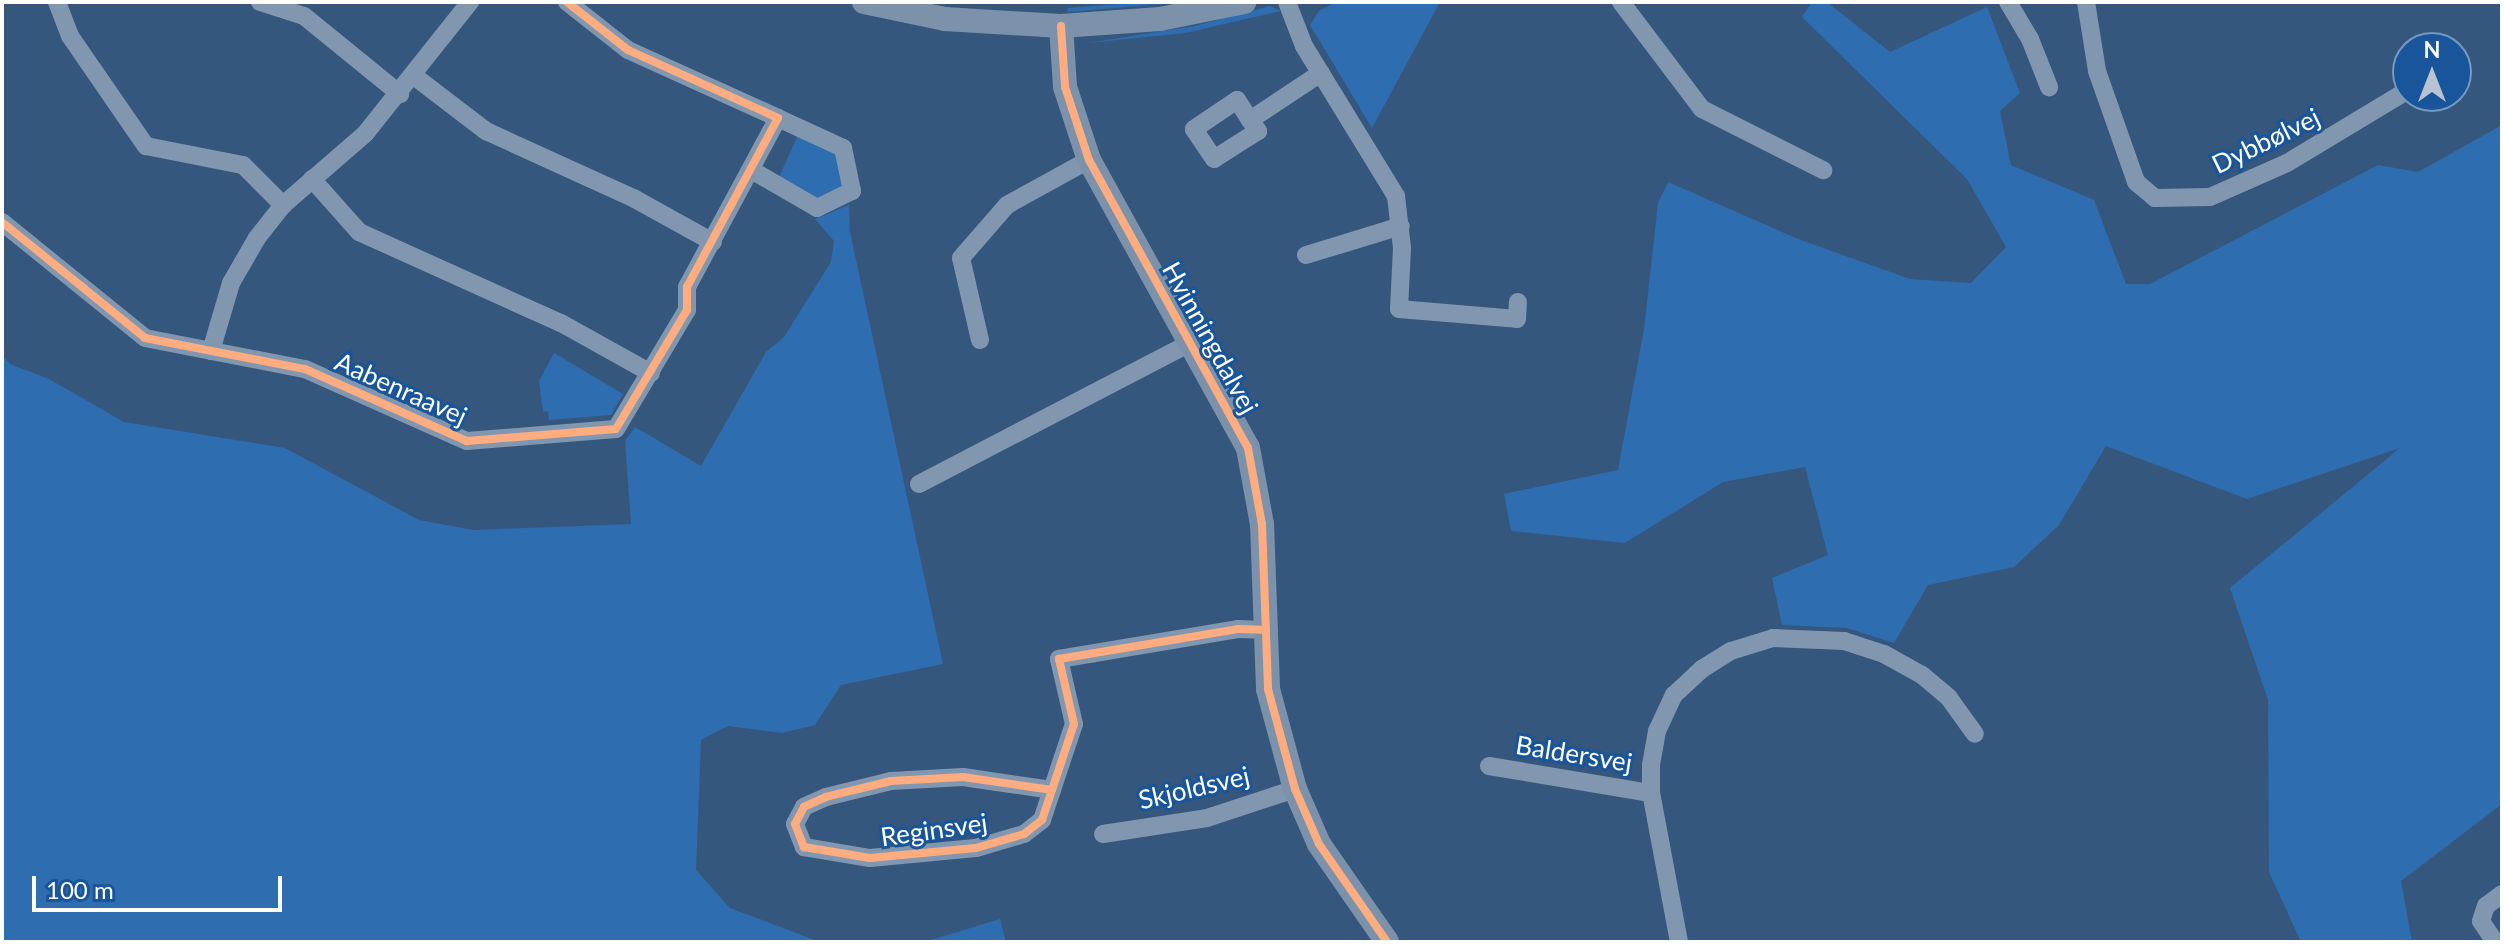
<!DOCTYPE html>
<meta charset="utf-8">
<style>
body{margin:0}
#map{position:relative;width:2504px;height:944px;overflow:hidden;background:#36577d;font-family:Lato,sans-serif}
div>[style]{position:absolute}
.green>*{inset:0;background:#2e6daf}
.street>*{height:18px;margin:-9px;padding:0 9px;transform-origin:9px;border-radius:9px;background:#8197af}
.secondary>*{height:24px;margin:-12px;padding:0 12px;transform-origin:12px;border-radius:12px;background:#7c92ab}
.cycleway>*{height:8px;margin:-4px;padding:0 4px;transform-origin:4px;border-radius:4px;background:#ffac80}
span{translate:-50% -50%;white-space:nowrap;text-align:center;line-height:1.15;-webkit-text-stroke:6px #19559a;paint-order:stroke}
.street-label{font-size:26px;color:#fff}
.frame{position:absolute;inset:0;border:4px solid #fff;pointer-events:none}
.north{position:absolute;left:2392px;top:32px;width:80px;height:80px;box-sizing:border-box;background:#19559a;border:2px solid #7599c2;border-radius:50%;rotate:0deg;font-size:22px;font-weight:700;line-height:32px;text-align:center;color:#fff}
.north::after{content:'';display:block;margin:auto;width:28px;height:36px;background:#b9c4d2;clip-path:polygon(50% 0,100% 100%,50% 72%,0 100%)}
.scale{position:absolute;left:32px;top:876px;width:250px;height:36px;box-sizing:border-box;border:4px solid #fff;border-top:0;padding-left:10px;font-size:24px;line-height:28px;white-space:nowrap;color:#fff;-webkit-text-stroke:6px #19559a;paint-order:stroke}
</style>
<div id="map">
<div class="green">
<div style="clip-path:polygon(1138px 2px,1185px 2px,1067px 12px,1068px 8px)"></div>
<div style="clip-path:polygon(1337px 2px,1440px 2px,1372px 128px,1310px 25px,1319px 11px)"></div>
<div style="clip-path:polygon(1812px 2px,1827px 2px,1890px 52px,1987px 7px,2020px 93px,2000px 111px,2011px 165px,2094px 200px,2126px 284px,2150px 284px,2378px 165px,2418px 172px,2502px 125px,2502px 804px,2401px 881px,2412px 942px,2301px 942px,2269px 872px,2268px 700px,2230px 588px,2400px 448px,2247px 499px,2106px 446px,2059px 525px,2014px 567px,1928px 585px,1894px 643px,1847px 628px,1782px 625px,1772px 578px,1828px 555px,1805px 467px,1723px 482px,1625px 543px,1511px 531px,1504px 494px,1618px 470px,1644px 329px,1658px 203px,1668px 182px,1798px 239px,1910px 279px,1971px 283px,2006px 247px,1967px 179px,1802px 17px)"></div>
<div style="clip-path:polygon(1270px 6px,1281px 11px,1185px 33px,1088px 43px,1195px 26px)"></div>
<div style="clip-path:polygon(799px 133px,837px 151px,843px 182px,839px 190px,819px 199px,779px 177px)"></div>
<div style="clip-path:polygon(849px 205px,850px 232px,943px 664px,841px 685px,815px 725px,782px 733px,728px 726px,701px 740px,696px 870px,730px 908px,820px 942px,2px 942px,2px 355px,10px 364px,49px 379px,124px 422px,285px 448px,419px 520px,473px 530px,631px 524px,625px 441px,635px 427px,701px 466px,766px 352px,784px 337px,831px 262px,834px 241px,815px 219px)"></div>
<div style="clip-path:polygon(554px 353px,623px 394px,611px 415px,549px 420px,548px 411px,543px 412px,539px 381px)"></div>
<div style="clip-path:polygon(1000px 919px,1006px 942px,924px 942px)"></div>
</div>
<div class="street">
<div style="left:57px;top:2px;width:36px;rotate:69deg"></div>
<div style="left:70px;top:36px;width:134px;rotate:55.4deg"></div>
<div style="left:146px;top:146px;width:99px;rotate:11.1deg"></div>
<div style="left:243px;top:165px;width:57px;rotate:45deg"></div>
<div style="left:260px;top:2px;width:46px;rotate:17.7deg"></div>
<div style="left:304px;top:16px;width:124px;rotate:39.1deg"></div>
<div style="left:1287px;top:2px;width:47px;rotate:68.9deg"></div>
<div style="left:1304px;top:46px;width:176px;rotate:58.5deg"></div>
<div style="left:1396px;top:196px;width:52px;rotate:83.4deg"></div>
<div style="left:1402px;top:248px;width:61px;rotate:92.8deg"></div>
<div style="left:1399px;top:309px;width:118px;rotate:4.8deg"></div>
<div style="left:1517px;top:319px;width:17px;rotate:-87deg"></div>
<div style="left:1621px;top:2px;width:134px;rotate:52.9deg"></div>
<div style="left:1702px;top:109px;width:136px;rotate:26.8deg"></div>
<div style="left:2008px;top:2px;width:43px;rotate:59.3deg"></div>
<div style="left:2030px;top:39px;width:52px;rotate:68.4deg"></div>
<div style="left:2086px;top:2px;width:70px;rotate:80.9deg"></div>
<div style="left:2097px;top:71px;width:118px;rotate:70.6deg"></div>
<div style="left:2136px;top:182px;width:25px;rotate:40deg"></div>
<div style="left:2155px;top:198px;width:55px;rotate:-1deg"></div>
<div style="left:2210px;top:197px;width:84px;rotate:-23.8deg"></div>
<div style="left:2287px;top:163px;width:141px;rotate:-31.1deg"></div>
<div style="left:414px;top:76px;width:91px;rotate:37.4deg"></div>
<div style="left:486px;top:131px;width:164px;rotate:24.5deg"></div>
<div style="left:635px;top:199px;width:89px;rotate:28.9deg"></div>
<div style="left:1250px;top:120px;width:14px;rotate:54deg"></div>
<div style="left:1258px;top:131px;width:52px;rotate:147.5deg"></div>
<div style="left:1214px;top:159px;width:36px;rotate:-124deg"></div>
<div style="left:1194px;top:129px;width:52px;rotate:-34deg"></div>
<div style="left:1237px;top:100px;width:24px;rotate:57deg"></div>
<div style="left:1250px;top:120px;width:85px;rotate:-33.5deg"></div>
<div style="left:753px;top:171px;width:74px;rotate:30deg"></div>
<div style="left:817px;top:208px;width:39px;rotate:-26deg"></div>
<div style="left:852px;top:191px;width:44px;rotate:-101.8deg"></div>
<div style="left:843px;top:148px;width:72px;rotate:-155.2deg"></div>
<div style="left:312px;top:179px;width:71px;rotate:48.4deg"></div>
<div style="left:359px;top:232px;width:222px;rotate:24.3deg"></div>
<div style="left:561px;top:323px;width:103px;rotate:29.1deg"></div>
<div style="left:2px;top:222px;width:184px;rotate:39deg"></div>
<div style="left:145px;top:338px;width:163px;rotate:11deg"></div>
<div style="left:305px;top:369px;width:177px;rotate:24deg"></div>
<div style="left:467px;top:441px;width:149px;rotate:-4.6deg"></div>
<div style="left:616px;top:429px;width:139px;rotate:-59.2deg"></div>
<div style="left:687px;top:310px;width:23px;rotate:-90deg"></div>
<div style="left:687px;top:287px;width:192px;rotate:-61.7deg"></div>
<div style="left:778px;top:118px;width:165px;rotate:-155.6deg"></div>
<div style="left:628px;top:50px;width:78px;rotate:-141.8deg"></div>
<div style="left:1306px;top:255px;width:99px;rotate:-17deg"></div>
<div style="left:980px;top:340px;width:84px;rotate:-103deg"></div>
<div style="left:961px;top:258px;width:70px;rotate:-49deg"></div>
<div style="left:1007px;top:205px;width:94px;rotate:-28.8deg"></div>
<div style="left:211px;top:351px;width:71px;rotate:-73.6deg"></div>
<div style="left:231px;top:283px;width:52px;rotate:-60deg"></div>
<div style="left:257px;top:238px;width:42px;rotate:-51.8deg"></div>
<div style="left:283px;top:205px;width:108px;rotate:-40.9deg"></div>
<div style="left:365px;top:134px;width:169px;rotate:-51.5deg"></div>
<div style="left:919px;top:484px;width:305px;rotate:-27.5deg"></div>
<div style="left:1489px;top:766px;width:164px;rotate:9.5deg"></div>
<div style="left:1052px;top:790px;width:90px;rotate:-171.7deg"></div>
<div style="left:963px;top:777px;width:72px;rotate:176.8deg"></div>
<div style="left:891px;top:781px;width:67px;rotate:166.2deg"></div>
<div style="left:826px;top:797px;width:24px;rotate:156deg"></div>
<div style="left:804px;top:807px;width:19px;rotate:118deg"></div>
<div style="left:795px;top:824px;width:25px;rotate:69deg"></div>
<div style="left:804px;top:847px;width:67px;rotate:9.5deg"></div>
<div style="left:870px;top:858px;width:106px;rotate:-5.4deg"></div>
<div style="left:976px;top:848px;width:50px;rotate:-16.3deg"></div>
<div style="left:1024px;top:834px;width:23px;rotate:-38deg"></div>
<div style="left:1042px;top:820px;width:101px;rotate:-71.6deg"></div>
<div style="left:1074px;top:724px;width:67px;rotate:-103deg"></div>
<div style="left:1059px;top:659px;width:181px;rotate:-9.5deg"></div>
<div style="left:1238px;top:629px;width:25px;rotate:2deg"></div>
<div style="left:1103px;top:834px;width:105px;rotate:-8.7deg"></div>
<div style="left:1207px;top:818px;width:93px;rotate:-18.2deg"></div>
<div style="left:1679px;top:942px;width:152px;rotate:-100.6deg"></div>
<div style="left:1651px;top:793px;width:28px;rotate:-90deg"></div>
<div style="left:1651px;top:765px;width:35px;rotate:-80deg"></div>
<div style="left:1657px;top:731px;width:40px;rotate:-65deg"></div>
<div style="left:1674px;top:695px;width:38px;rotate:-43deg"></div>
<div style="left:1702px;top:669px;width:34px;rotate:-32deg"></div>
<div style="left:1731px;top:651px;width:44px;rotate:-17.2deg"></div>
<div style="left:1773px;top:638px;width:71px;rotate:2.4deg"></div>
<div style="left:1844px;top:641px;width:42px;rotate:18deg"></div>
<div style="left:1884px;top:654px;width:43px;rotate:28.9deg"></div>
<div style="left:1922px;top:675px;width:35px;rotate:40deg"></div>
<div style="left:1949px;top:698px;width:44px;rotate:54.2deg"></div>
<div style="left:2495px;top:942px;width:25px;rotate:-124deg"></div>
<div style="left:2481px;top:921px;width:16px;rotate:-72deg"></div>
<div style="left:2486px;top:906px;width:20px;rotate:-37deg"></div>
</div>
<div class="secondary">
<div style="left:864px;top:2px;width:83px;rotate:11.9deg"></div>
<div style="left:945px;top:19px;width:116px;rotate:3.5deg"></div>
<div style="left:1061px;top:26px;width:99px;rotate:-4deg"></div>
<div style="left:1160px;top:19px;width:86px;rotate:-11.4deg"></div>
<div style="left:1061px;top:26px;width:61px;rotate:86.2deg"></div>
<div style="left:1065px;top:87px;width:77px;rotate:71.8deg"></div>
<div style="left:1089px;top:160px;width:329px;rotate:61.1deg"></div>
<div style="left:1248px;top:448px;width:77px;rotate:79.6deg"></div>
<div style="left:1262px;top:524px;width:165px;rotate:87.9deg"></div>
<div style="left:1268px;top:689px;width:104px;rotate:74.9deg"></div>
<div style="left:1295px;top:789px;width:60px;rotate:66.4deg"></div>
<div style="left:1319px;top:844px;width:119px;rotate:55.2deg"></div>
</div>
<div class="cycleway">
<div style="left:1061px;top:26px;width:61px;rotate:86.2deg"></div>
<div style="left:1065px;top:87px;width:77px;rotate:71.8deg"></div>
<div style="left:1089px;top:160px;width:329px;rotate:61.1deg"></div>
<div style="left:1248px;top:448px;width:77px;rotate:79.6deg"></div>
<div style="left:1262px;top:524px;width:165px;rotate:87.9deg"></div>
<div style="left:1268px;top:689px;width:104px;rotate:74.9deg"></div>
<div style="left:1295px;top:789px;width:60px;rotate:66.4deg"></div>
<div style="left:1319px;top:844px;width:119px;rotate:55.2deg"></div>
<div style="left:2px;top:222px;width:184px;rotate:39deg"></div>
<div style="left:145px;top:338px;width:163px;rotate:11deg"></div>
<div style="left:305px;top:369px;width:177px;rotate:24deg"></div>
<div style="left:467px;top:441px;width:149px;rotate:-4.6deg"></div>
<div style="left:616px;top:429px;width:139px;rotate:-59.2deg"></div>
<div style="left:687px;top:310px;width:23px;rotate:-90deg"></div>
<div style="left:687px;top:287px;width:192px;rotate:-61.7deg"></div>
<div style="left:778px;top:118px;width:165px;rotate:-155.6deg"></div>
<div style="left:628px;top:50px;width:78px;rotate:-141.8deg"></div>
<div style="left:1052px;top:790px;width:90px;rotate:-171.7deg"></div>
<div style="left:963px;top:777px;width:72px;rotate:176.8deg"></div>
<div style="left:891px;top:781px;width:67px;rotate:166.2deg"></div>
<div style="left:826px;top:797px;width:24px;rotate:156deg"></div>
<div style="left:804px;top:807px;width:19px;rotate:118deg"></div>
<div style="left:795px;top:824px;width:25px;rotate:69deg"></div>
<div style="left:804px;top:847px;width:67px;rotate:9.5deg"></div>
<div style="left:870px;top:858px;width:106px;rotate:-5.4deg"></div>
<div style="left:976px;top:848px;width:50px;rotate:-16.3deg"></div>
<div style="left:1024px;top:834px;width:23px;rotate:-38deg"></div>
<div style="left:1042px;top:820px;width:101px;rotate:-71.6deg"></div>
<div style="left:1074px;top:724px;width:67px;rotate:-103deg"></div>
<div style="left:1059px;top:659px;width:181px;rotate:-9.5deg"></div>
<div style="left:1238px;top:629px;width:25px;rotate:2deg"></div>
</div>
<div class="street-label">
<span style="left:2266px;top:141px;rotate:-26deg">Dybbølvej</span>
<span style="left:1210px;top:338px;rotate:61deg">Hvinningdalvej</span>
<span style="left:401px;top:389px;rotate:24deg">Aabenraavej</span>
<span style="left:1574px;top:754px;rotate:9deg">Baldersvej</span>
<span style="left:1194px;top:788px;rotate:-13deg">Skjoldsvej</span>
<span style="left:934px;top:830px;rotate:-8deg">Reginsvej</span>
</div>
<div class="frame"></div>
<div class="north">N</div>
<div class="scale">100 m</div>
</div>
